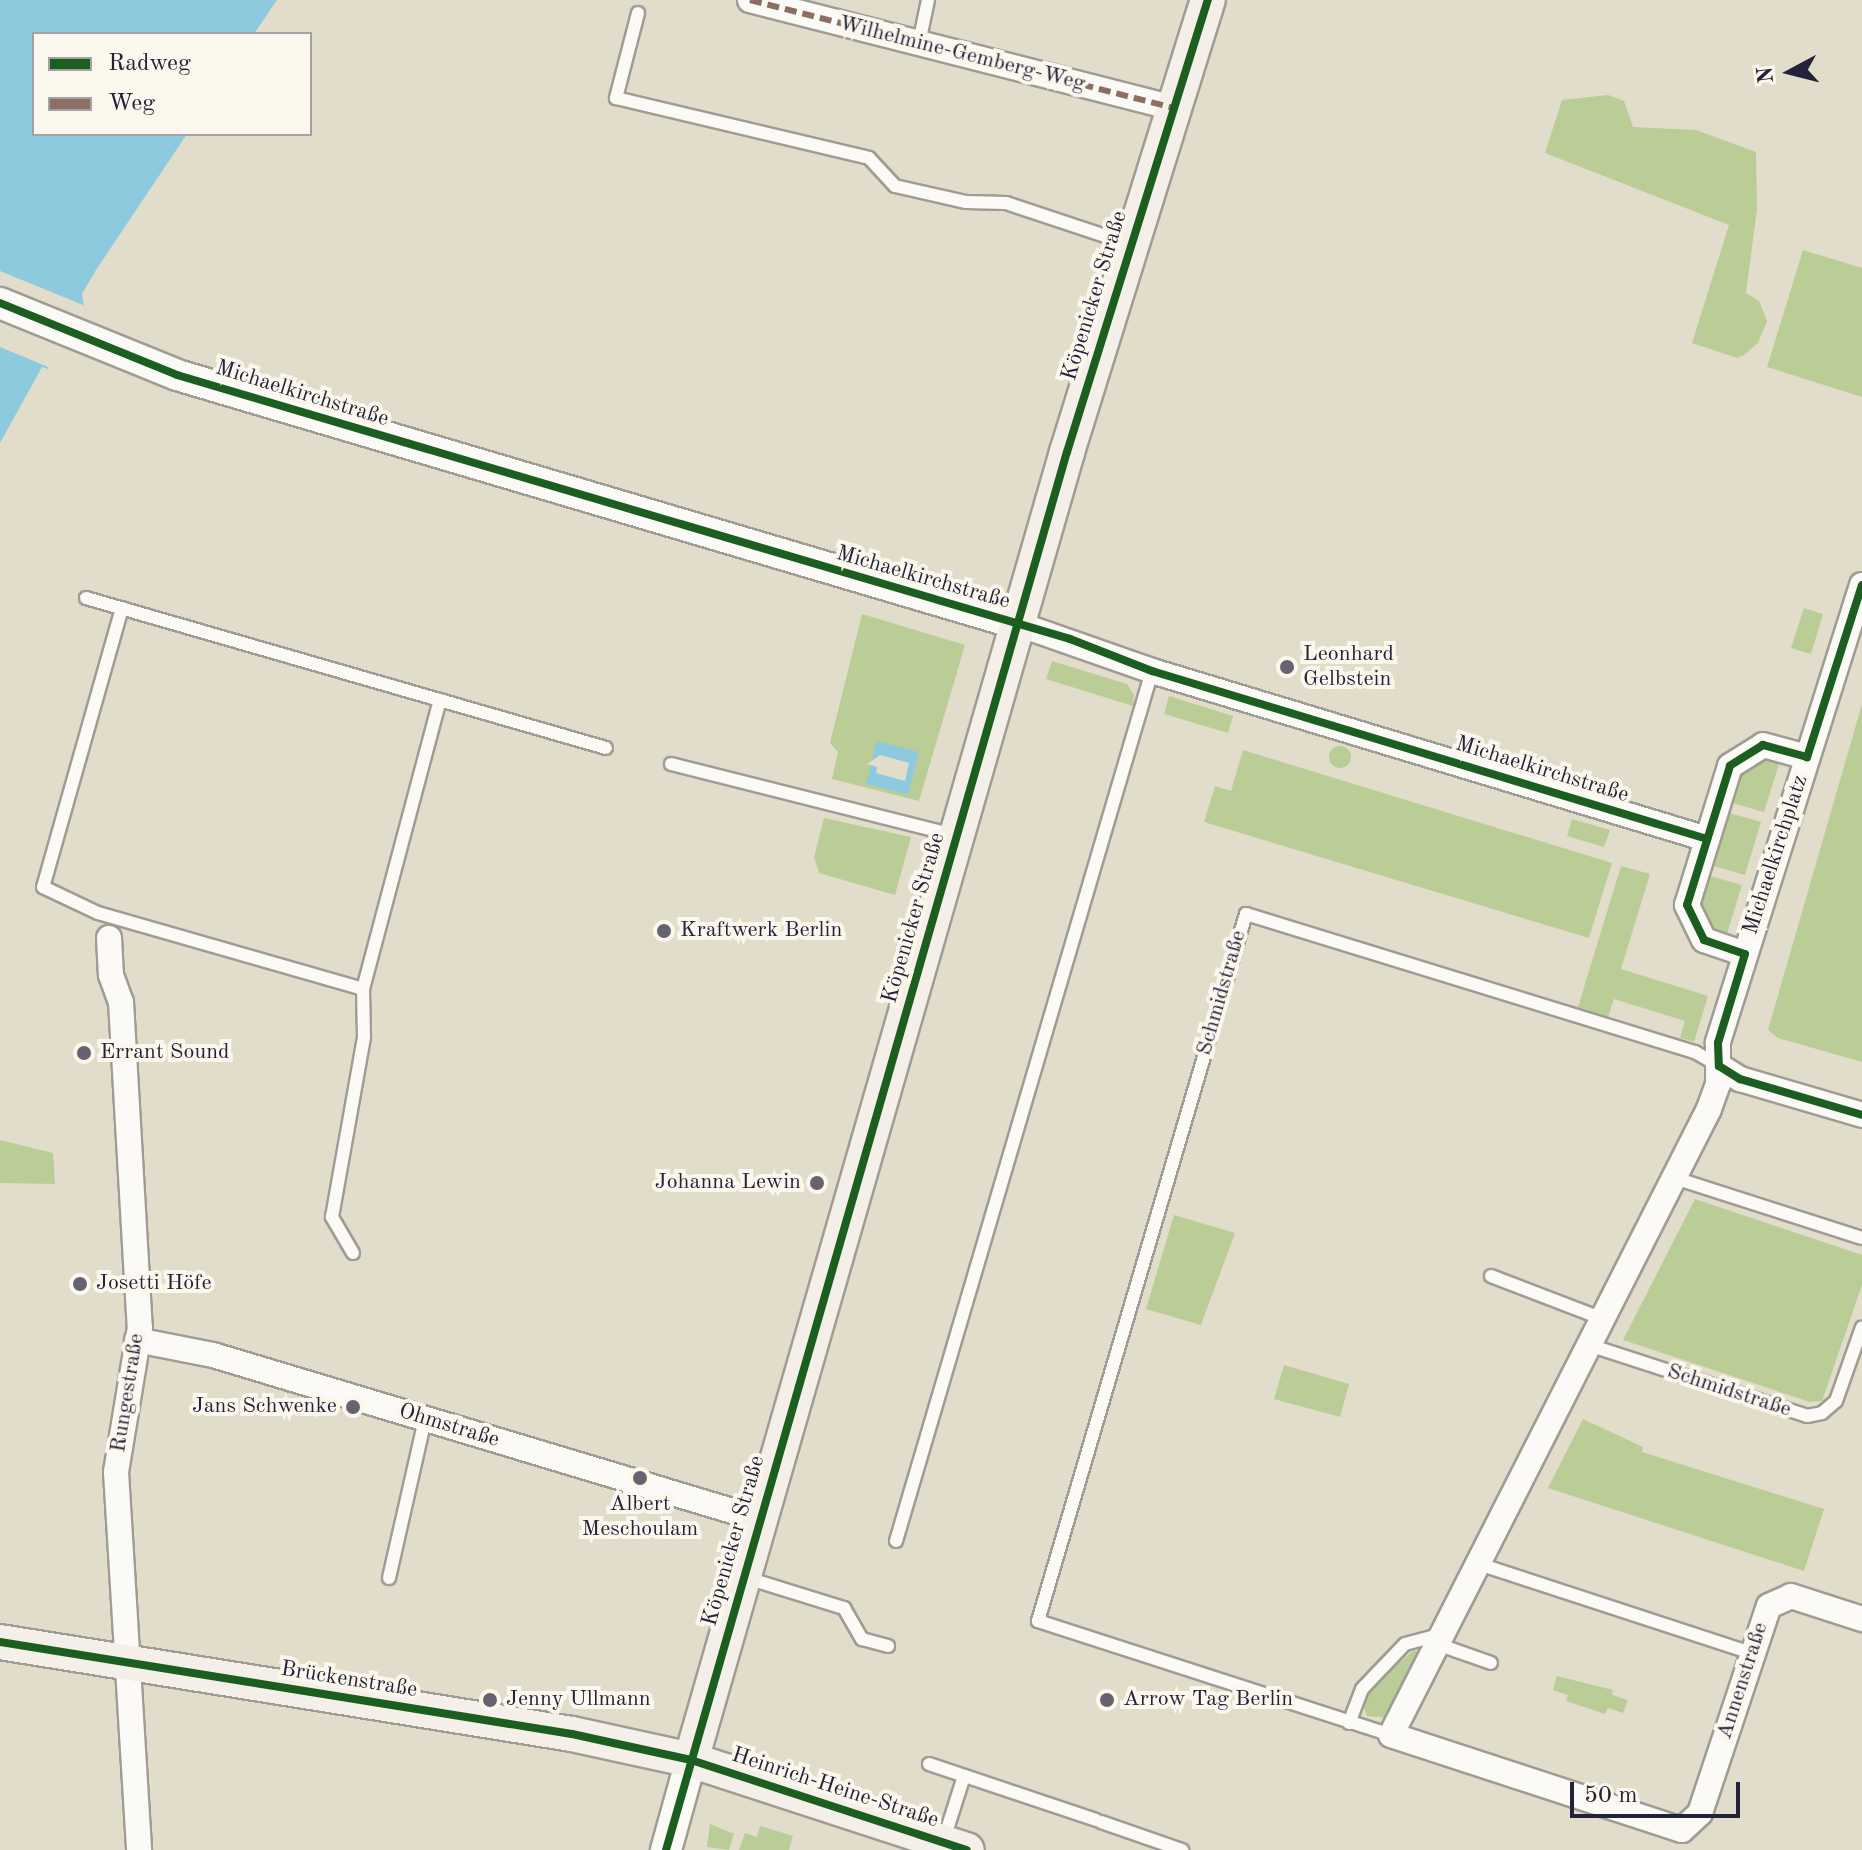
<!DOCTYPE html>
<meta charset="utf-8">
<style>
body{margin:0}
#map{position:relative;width:1862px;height:1850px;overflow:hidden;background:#e2dcca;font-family:"Old Standard TT",serif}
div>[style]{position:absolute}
.green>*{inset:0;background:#bbcd97}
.round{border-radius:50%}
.water>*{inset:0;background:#8ecade}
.pier>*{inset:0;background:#e2dcca}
.roads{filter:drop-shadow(2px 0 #9f9c94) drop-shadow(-2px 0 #9f9c94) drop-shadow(0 2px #9f9c94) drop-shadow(0 -2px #9f9c94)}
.service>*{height:12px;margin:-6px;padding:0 6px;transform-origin:6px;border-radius:6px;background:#fbfaf7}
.minor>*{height:24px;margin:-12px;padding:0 12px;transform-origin:12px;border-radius:12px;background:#fbfaf7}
.tertiary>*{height:30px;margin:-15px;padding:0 15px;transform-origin:15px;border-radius:15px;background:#fbfaf7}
.secondary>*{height:34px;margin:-17px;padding:0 17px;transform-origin:17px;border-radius:17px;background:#f4f0e9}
.quiet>*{height:6px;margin-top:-3px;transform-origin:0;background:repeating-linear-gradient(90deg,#8d6e63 0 12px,transparent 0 18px)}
.cycleway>*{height:8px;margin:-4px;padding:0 4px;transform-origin:4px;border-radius:4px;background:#1b5e20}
.dots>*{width:22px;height:22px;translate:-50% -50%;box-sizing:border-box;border:4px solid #fbf7ec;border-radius:50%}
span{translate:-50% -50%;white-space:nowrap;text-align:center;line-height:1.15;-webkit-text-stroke:8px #fbf7ec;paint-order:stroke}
.street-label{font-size:22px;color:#22223b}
.poi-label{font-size:22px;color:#22223b}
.left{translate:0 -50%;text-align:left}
.right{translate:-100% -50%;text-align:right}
.legend{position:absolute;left:32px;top:32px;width:280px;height:104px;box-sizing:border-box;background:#fbf7ec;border:2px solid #a4a2a5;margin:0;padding:10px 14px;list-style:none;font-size:24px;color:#22223b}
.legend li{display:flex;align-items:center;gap:16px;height:40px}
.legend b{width:40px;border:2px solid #a4a2a5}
.north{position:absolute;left:1750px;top:32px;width:80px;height:80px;-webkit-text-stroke:6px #fbf7ec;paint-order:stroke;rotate:263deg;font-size:22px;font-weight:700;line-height:32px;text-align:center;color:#22223b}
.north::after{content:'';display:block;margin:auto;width:28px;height:36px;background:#22223b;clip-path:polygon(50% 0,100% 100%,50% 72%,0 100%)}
.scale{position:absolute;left:1570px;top:1782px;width:170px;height:36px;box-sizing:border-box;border:4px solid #22223b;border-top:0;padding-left:10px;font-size:24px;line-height:28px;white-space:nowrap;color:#22223b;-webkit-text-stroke:6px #fbf7ec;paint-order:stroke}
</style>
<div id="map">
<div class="green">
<div style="clip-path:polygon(1608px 95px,1624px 101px,1633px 127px,1696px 130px,1756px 152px,1757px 209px,1746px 293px,1759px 301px,1767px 321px,1758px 343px,1744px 355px,1737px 358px,1692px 343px,1729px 225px,1545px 153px,1562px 100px)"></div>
<div style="clip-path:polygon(1803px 250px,1862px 268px,1862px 397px,1767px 367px)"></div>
<div style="clip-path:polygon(1804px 608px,1823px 614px,1811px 654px,1791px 648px)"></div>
<div style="clip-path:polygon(862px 614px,965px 645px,919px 801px,832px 779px,838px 752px,830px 743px)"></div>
<div style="clip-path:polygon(1052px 661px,1127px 684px,1134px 695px,1133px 706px,1046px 679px)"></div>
<div style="clip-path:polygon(1169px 696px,1233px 716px,1228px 733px,1164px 714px)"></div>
<div style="clip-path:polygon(1862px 704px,1862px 1062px,1778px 1038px,1768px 1030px)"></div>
<div class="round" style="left:1329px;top:746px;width:22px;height:22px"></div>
<div style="clip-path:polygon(1243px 750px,1612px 863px,1589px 938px,1204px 822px,1215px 786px,1231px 791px)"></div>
<div style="clip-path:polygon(1766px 757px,1780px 761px,1764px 812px,1729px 802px,1738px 774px)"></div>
<div style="clip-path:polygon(1726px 812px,1761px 822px,1745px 875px,1710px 865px)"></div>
<div style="clip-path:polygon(824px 818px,911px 837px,895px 895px,819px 873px,814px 857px)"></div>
<div style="clip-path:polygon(1572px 819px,1610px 830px,1604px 847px,1567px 836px)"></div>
<div style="clip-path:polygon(1621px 866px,1650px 874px,1621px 969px,1708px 996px,1694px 1042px,1680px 1038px,1685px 1021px,1614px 999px,1608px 1017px,1578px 1007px)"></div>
<div style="clip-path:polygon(1707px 875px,1742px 885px,1726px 937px,1713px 933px,1699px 902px)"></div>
<div style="clip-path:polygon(0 1140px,53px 1153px,55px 1184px,0 1183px)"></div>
<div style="clip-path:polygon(1695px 1199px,1862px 1255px,1862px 1285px,1822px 1401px,1810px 1402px,1623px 1340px)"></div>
<div style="clip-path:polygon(1174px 1215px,1235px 1233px,1201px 1325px,1146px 1309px)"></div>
<div style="clip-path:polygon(1284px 1365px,1349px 1384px,1340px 1417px,1274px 1399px)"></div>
<div style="clip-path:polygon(1583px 1419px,1643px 1447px,1642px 1452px,1824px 1509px,1804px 1571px,1548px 1488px)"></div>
<div style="clip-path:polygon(1414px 1650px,1421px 1655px,1388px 1718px,1367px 1716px,1362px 1703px,1368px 1690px)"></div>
<div style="clip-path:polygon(1557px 1676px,1613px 1690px,1612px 1695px,1628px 1700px,1623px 1713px,1608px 1708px,1605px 1714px,1566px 1701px,1568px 1695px,1553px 1690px)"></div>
<div style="clip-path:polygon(710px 1824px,734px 1834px,729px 1850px,707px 1847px)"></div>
<div style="clip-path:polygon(760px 1826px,793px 1836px,789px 1850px,739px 1850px,745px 1833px,757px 1837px)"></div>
</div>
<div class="water">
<div style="clip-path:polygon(0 0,277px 0,254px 34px,34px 34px,34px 134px,187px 134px,96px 270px,82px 294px,84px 306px,48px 369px,42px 367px,0 443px)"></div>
<div style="clip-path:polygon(877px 741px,919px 752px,908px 795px,866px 784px)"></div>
</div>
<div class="pier">
<div style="clip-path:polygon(0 271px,88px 307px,53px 369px,0 347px)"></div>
<div style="clip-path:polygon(880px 755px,909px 763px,905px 781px,876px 773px,877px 767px,867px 764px)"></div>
</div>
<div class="roads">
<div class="service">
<div style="left:638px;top:13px;width:88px;rotate:104.5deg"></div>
<div style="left:616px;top:98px;width:260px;rotate:13.3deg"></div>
<div style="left:869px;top:158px;width:38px;rotate:47deg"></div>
<div style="left:895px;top:186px;width:73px;rotate:12.7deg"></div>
<div style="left:966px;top:202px;width:40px;rotate:1.4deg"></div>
<div style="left:1006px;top:203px;width:130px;rotate:18.4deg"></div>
<div style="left:919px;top:43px;width:44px;rotate:-78.2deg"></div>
<div style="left:86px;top:598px;width:541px;rotate:16.09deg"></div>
<div style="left:122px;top:608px;width:290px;rotate:105.8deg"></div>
<div style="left:43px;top:887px;width:61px;rotate:25.3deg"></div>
<div style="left:98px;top:913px;width:276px;rotate:16deg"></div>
<div style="left:671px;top:764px;width:292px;rotate:14.1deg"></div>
<div style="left:1675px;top:1178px;width:196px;rotate:17.8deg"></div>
<div style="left:353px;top:1253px;width:42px;rotate:-120.3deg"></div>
<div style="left:332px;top:1217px;width:183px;rotate:-79.9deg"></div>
<div style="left:364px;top:1037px;width:48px;rotate:-91.2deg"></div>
<div style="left:363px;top:989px;width:299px;rotate:-75.1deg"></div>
<div style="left:1491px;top:1276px;width:120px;rotate:21deg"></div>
<div style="left:1589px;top:1345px;width:229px;rotate:18deg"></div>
<div style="left:1807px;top:1416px;width:15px;rotate:-11deg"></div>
<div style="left:1822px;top:1413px;width:18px;rotate:-41deg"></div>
<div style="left:1836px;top:1401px;width:78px;rotate:-70.6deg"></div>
<div style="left:896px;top:1541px;width:907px;rotate:-73.6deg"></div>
<div style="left:1479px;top:1564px;width:286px;rotate:18.1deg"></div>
<div style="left:389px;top:1578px;width:163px;rotate:-77.2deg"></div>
<div style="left:747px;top:1578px;width:102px;rotate:17.2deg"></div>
<div style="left:844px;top:1608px;width:36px;rotate:60deg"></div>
<div style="left:862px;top:1639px;width:27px;rotate:15deg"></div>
<div style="left:1437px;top:1644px;width:57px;rotate:19.4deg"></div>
<div style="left:1349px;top:1723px;width:36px;rotate:-69deg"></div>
<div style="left:1362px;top:1689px;width:62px;rotate:-46.3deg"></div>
<div style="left:1405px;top:1644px;width:35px;rotate:-15deg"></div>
<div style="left:1391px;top:1735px;width:371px;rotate:-162.1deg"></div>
<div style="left:1038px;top:1621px;width:737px;rotate:-73.61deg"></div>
<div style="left:1246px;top:914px;width:470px;rotate:17.1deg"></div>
<div style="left:1695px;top:1052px;width:28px;rotate:30deg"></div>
<div style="left:929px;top:1764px;width:176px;rotate:18.5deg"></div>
<div style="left:1101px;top:1822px;width:86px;rotate:19.1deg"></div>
<div style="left:944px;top:1839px;width:66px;rotate:-72.4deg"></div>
</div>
<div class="minor">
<div style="left:750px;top:0;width:437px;rotate:14.3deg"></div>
<div style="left:1862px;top:585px;width:480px;rotate:107.5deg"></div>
<div style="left:1718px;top:1043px;width:41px;rotate:90deg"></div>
<div style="left:1718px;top:1084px;width:27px;rotate:110deg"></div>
<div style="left:1709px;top:1109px;width:702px;rotate:116.93deg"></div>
<div style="left:1391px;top:1735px;width:306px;rotate:18.1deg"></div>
<div style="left:1682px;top:1830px;width:25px;rotate:-43deg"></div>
<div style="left:1700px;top:1813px;width:218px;rotate:-71.6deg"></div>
<div style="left:1769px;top:1606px;width:24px;rotate:-24deg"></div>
<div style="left:1791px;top:1596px;width:75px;rotate:17.9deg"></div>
<div style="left:1018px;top:624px;width:142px;rotate:19.3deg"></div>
<div style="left:1152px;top:671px;width:580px;rotate:16.84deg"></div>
<div style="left:109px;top:938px;width:37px;rotate:87deg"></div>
<div style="left:111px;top:975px;width:29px;rotate:70deg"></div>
<div style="left:121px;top:1002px;width:326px;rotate:86.7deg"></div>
<div style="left:140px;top:1327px;width:147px;rotate:99.4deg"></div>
<div style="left:116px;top:1472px;width:379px;rotate:86.5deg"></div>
<div style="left:1745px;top:954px;width:43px;rotate:-161.1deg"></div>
<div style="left:1704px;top:940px;width:39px;rotate:-116deg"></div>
<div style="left:1687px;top:905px;width:145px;rotate:-72.8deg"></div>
<div style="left:1730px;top:766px;width:39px;rotate:-32deg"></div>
<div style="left:1763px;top:745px;width:46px;rotate:15.3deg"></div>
<div style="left:1719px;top:1066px;width:25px;rotate:32deg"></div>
<div style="left:1740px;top:1079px;width:127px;rotate:16.4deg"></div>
<div style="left:137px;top:1340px;width:77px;rotate:11.2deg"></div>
<div style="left:213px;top:1355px;width:570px;rotate:16.72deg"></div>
</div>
<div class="tertiary">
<div style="left:0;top:303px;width:191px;rotate:22.1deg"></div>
<div style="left:177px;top:375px;width:877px;rotate:16.49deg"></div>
<div style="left:666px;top:1850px;width:93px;rotate:-74.5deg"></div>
</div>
<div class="secondary">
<div style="left:0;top:1642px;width:579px;rotate:9.14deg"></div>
<div style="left:572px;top:1734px;width:122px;rotate:12.3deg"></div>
<div style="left:691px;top:1760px;width:290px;rotate:18.1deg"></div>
<div style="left:691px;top:1760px;width:1361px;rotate:-73.96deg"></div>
<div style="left:1067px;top:452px;width:473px;rotate:-72.7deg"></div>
</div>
</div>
<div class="quiet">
<div style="left:750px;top:0;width:437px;rotate:14.3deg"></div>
</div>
<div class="cycleway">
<div style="left:0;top:303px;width:191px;rotate:22.1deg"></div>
<div style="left:177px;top:375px;width:931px;rotate:16.47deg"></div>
<div style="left:1070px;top:639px;width:88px;rotate:21.3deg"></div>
<div style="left:1152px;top:671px;width:580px;rotate:16.84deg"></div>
<div style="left:1862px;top:585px;width:181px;rotate:107.7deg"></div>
<div style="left:1807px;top:757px;width:46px;rotate:-164.7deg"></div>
<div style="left:1763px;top:745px;width:39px;rotate:148deg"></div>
<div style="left:1730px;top:766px;width:145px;rotate:107.2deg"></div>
<div style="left:1687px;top:905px;width:39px;rotate:64deg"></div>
<div style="left:1704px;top:940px;width:43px;rotate:18.9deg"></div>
<div style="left:1745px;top:954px;width:93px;rotate:106.9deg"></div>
<div style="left:1718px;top:1043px;width:23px;rotate:88deg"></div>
<div style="left:1719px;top:1066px;width:25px;rotate:32deg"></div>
<div style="left:1740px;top:1079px;width:127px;rotate:16.4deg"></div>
<div style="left:0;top:1642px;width:579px;rotate:9.14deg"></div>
<div style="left:572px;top:1734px;width:122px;rotate:12.3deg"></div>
<div style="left:691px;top:1760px;width:290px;rotate:18.1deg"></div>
<div style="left:666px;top:1850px;width:1454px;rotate:-74deg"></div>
<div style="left:1067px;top:452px;width:473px;rotate:-72.7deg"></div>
</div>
<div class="dots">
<div style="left:1287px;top:667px;background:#65636d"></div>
<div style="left:664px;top:931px;background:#65636d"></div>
<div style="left:84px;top:1053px;background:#65636d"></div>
<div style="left:817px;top:1183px;background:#65636d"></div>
<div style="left:80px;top:1284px;background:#65636d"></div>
<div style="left:353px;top:1407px;background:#65636d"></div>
<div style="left:640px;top:1478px;background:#65636d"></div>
<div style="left:490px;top:1700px;background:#65636d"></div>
<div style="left:1107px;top:1700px;background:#65636d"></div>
</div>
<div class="street-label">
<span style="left:962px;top:54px;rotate:14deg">Wilhelmine-Gemberg-Weg</span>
<span style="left:1095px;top:296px;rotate:-73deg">Köpenicker Straße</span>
<span style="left:302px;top:394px;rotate:17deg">Michaelkirchstraße</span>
<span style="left:923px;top:578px;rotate:16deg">Michaelkirchstraße</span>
<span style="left:1542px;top:770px;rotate:17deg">Michaelkirchstraße</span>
<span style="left:1776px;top:855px;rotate:-72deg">Michaelkirchplatz</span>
<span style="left:914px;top:918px;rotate:-74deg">Köpenicker Straße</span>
<span style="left:1222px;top:993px;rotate:-74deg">Schmidstraße</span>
<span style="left:1729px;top:1391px;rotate:18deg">Schmidstraße</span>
<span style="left:128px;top:1393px;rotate:-81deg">Rungestraße</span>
<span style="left:449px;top:1426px;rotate:17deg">Ohmstraße</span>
<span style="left:734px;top:1541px;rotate:-74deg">Köpenicker Straße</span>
<span style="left:349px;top:1680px;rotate:9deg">Brückenstraße</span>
<span style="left:1743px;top:1681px;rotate:-72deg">Annenstraße</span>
<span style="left:835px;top:1788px;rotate:18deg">Heinrich-Heine-Straße</span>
</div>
<div class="poi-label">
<span class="left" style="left:1303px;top:667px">Leonhard<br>Gelbstein</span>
<span class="left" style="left:680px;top:931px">Kraftwerk Berlin</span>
<span class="left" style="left:100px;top:1053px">Errant Sound</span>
<span class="right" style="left:801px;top:1183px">Johanna Lewin</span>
<span class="left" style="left:96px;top:1284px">Josetti Höfe</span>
<span class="right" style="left:337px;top:1407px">Jans Schwenke</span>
<span style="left:640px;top:1517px">Albert<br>Meschoulam</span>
<span class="left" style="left:506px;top:1700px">Jenny Ullmann</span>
<span class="left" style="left:1123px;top:1700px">Arrow Tag Berlin</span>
</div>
<ul class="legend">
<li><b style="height:10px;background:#1b5e20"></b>Radweg</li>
<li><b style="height:10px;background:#8d6e63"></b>Weg</li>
</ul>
<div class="north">N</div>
<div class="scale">50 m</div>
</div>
